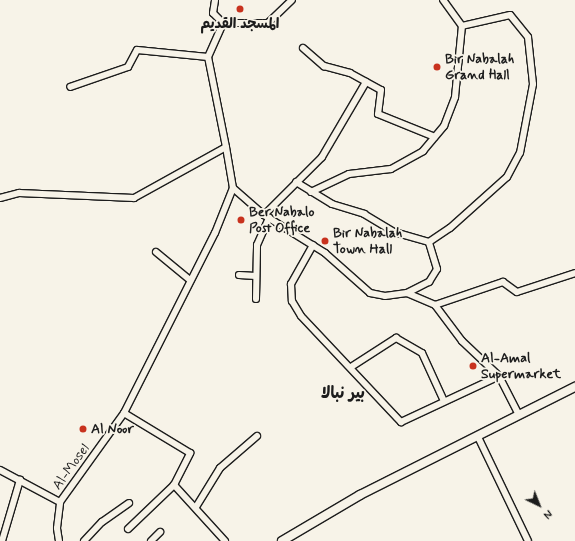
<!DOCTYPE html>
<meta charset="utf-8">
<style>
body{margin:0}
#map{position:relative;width:575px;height:541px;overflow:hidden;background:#f7f3e8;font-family:Mynerve,"Playpen Sans Arabic",sans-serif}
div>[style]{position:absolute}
.roads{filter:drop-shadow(1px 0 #1c1c1c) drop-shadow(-1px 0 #1c1c1c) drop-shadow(0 1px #1c1c1c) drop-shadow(0 -1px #1c1c1c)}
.minor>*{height:6px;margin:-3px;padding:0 3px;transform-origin:3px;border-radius:3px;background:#f7f3e8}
.tertiary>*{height:8px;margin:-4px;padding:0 4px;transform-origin:4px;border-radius:4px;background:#f7f3e8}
.dots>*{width:11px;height:11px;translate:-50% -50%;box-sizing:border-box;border:2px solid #f7f3e8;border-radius:50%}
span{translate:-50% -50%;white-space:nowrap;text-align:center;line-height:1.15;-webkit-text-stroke:3.5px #f7f3e8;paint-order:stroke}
.poi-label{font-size:14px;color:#1c1c1c;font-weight:700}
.left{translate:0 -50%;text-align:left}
.street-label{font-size:14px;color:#1c1c1c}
.quarter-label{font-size:16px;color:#1c1c1c;font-weight:700}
.north{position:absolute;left:519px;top:485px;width:40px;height:40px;-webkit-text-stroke:3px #f7f3e8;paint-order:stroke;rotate:137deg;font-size:11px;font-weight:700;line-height:16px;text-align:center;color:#1c1c1c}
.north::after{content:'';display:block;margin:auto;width:14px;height:18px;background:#1c1c1c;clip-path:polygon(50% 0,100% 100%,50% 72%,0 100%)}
</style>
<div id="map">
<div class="roads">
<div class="minor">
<div style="left:223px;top:23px;width:45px"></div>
<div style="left:268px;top:23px;width:33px;rotate:-44deg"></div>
<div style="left:303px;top:48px;width:28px;rotate:41deg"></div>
<div style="left:324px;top:66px;width:27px;rotate:15deg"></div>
<div style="left:350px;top:73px;width:35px;rotate:29deg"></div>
<div style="left:381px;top:90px;width:24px;rotate:97deg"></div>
<div style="left:378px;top:114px;width:61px;rotate:22deg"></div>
<div style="left:208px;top:57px;width:37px;rotate:-66deg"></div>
<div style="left:223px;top:23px;width:14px;rotate:-135deg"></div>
<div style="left:213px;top:13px;width:13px;rotate:-81deg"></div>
<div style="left:226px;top:147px;width:42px;rotate:80.3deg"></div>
<div style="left:233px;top:188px;width:41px;rotate:41.1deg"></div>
<div style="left:264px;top:215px;width:72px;rotate:31.9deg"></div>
<div style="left:325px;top:253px;width:60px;rotate:41.6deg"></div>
<div style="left:370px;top:293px;width:15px;rotate:11deg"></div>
<div style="left:385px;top:296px;width:22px;rotate:-8deg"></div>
<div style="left:407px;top:293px;width:25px;rotate:-27deg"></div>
<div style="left:429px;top:282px;width:15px;rotate:-58deg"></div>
<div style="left:437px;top:269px;width:28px;rotate:-107deg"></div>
<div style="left:296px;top:182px;width:42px;rotate:31.4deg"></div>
<div style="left:332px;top:204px;width:34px;rotate:17deg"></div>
<div style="left:364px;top:214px;width:35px;rotate:31deg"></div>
<div style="left:394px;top:232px;width:36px;rotate:16deg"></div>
<div style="left:429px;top:242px;width:25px;rotate:-34deg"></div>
<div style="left:450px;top:228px;width:76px;rotate:-41.8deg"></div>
<div style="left:507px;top:177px;width:27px;rotate:-62deg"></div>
<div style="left:520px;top:153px;width:70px;rotate:-79.3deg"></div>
<div style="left:533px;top:84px;width:47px;rotate:-96.1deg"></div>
<div style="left:528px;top:37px;width:28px;rotate:-129deg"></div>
<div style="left:510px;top:15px;width:49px;rotate:167.1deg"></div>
<div style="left:311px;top:192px;width:42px;rotate:-25.3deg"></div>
<div style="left:349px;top:174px;width:42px;rotate:-6.8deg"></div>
<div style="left:391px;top:169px;width:37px;rotate:-29deg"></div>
<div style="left:423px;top:151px;width:33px;rotate:-50deg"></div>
<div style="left:444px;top:126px;width:31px;rotate:-69deg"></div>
<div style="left:455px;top:97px;width:71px;rotate:-84.4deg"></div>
<div style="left:462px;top:26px;width:32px;rotate:-126deg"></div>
<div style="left:0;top:198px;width:20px;rotate:-15deg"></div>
<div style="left:19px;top:193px;width:115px;rotate:2.5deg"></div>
<div style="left:134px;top:198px;width:105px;rotate:-29deg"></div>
<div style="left:226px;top:147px;width:92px;rotate:-101.3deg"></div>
<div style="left:208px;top:57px;width:71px;rotate:-174.4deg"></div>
<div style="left:137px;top:50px;width:19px;rotate:118deg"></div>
<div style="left:128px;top:67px;width:61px;rotate:161deg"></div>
<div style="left:264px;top:215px;width:82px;rotate:-45deg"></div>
<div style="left:322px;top:157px;width:87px;rotate:-59.6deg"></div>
<div style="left:313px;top:245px;width:45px;rotate:119.4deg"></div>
<div style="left:291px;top:284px;width:17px;rotate:87deg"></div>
<div style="left:292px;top:301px;width:17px;rotate:59deg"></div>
<div style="left:301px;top:316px;width:146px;rotate:46.7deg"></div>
<div style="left:401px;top:422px;width:108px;rotate:-25.1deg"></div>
<div style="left:156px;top:252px;width:44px;rotate:39.5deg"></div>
<div style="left:239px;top:275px;width:17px;rotate:3deg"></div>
<div style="left:407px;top:293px;width:30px;rotate:23deg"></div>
<div style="left:435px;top:305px;width:45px;rotate:53.1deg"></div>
<div style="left:462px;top:341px;width:51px;rotate:43.4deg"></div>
<div style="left:499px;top:376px;width:44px;rotate:62.9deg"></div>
<div style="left:256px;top:299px;width:54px;rotate:-88.9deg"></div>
<div style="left:257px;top:245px;width:30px;rotate:-66deg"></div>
<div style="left:435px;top:305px;width:72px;rotate:-18.7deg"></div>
<div style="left:503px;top:282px;width:17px;rotate:36deg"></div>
<div style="left:517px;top:292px;width:61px;rotate:-18.1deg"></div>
<div style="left:351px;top:367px;width:54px;rotate:-32.8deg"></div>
<div style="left:396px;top:338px;width:30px;rotate:30deg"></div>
<div style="left:422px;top:353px;width:53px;rotate:65.4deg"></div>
<div style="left:478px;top:437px;width:115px;rotate:64.3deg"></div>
<div style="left:0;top:470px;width:68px;rotate:28.1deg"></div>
<div style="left:196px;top:507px;width:46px;rotate:-58.4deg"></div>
<div style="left:220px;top:468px;width:49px;rotate:-40.9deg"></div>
<div style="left:128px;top:529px;width:64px;rotate:-43.7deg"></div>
<div style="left:2px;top:541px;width:64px;rotate:-73.6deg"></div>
<div style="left:59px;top:541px;width:13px;rotate:-99deg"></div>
<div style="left:57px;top:528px;width:26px;rotate:-83deg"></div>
<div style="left:60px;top:502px;width:110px;rotate:-54.3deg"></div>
<div style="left:84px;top:541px;width:26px;rotate:-47deg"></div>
<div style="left:102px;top:522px;width:33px;rotate:-35deg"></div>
<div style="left:151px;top:541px;width:13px;rotate:-45deg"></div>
<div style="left:225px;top:541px;width:76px;rotate:-132.3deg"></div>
<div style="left:174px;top:485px;width:36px;rotate:-63deg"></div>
<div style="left:190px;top:453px;width:77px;rotate:-148.8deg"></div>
<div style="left:124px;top:413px;width:202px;rotate:-63.2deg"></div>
<div style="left:215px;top:233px;width:48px;rotate:-68.2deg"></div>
</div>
<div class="tertiary">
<div style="left:282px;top:541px;width:91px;rotate:-30.5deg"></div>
<div style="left:360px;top:495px;width:241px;rotate:-26.7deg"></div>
</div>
</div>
<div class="dots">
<div style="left:240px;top:9px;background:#c8321e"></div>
<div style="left:437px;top:67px;background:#c8321e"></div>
<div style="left:241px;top:220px;background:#c8321e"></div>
<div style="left:325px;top:241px;background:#c8321e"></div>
<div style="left:473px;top:366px;background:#c8321e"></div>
<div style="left:83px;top:429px;background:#c8321e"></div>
</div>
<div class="poi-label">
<span style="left:240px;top:24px">المسجد القديم</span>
<span class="left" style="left:445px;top:67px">Bir Nabalah<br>Grand Hall</span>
<span class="left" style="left:249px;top:220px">Ber Nabalo<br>Post Office</span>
<span class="left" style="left:333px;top:241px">Bir Nabalah<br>Town Hall</span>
<span class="left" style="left:481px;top:366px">Al-Amal<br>Supermarket</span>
<span class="left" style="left:91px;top:429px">Al Noor</span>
</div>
<div class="street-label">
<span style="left:71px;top:467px;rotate:-54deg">Al-Mosel</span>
</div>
<div class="quarter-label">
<span style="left:343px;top:394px">بير نبالا</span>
</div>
<div class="north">N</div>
</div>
